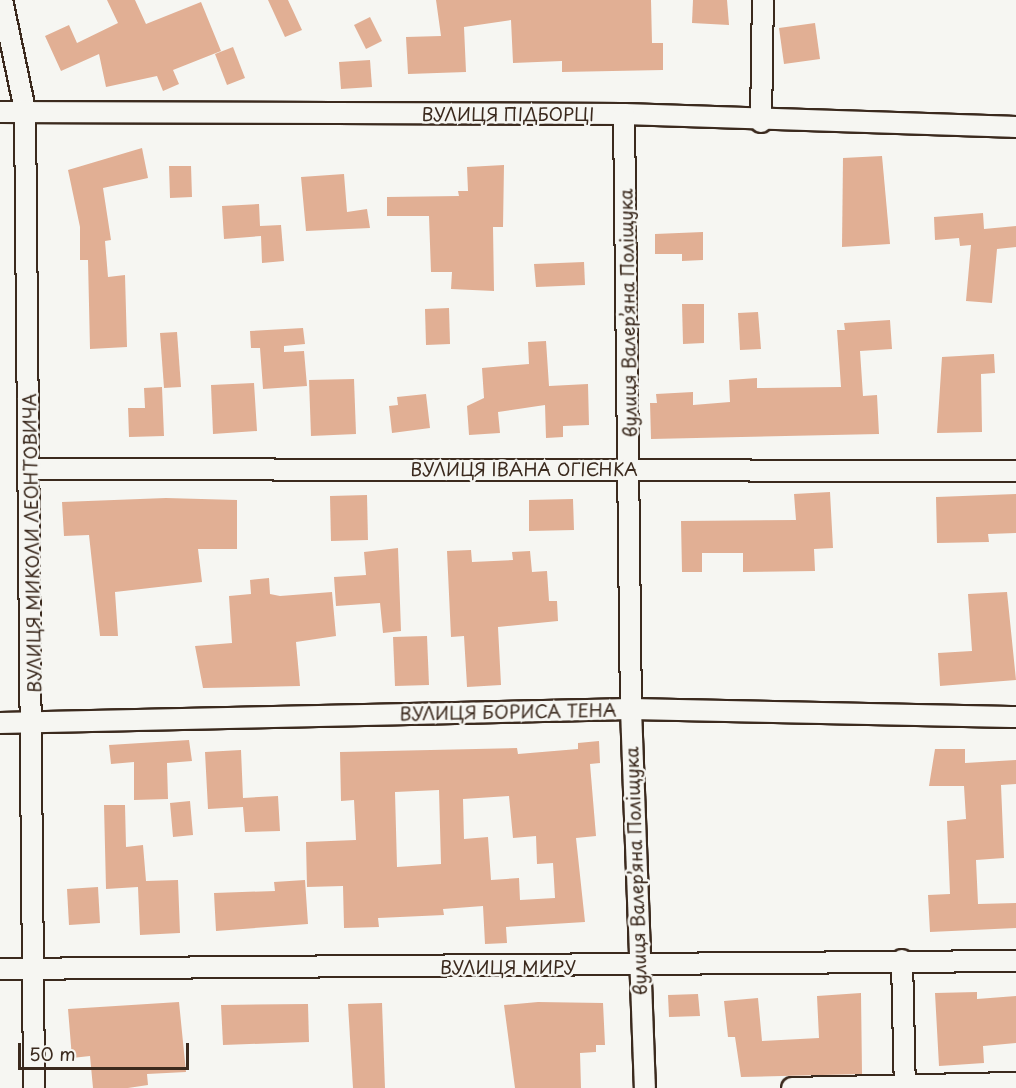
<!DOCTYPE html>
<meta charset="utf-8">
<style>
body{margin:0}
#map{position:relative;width:1016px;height:1088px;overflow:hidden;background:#f6f6f2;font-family:"Playpen Sans",sans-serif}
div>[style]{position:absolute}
.building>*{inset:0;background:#e1af94}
.roads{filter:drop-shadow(2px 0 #3b2a1e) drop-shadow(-2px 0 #3b2a1e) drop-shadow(0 2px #3b2a1e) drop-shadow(0 -2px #3b2a1e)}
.street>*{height:20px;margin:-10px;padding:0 10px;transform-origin:10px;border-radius:10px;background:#f6f6f2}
span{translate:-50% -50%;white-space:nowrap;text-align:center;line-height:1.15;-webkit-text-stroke:5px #f6f6f2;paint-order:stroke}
.street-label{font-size:18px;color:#3b2a1e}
.scale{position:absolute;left:18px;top:1043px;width:171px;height:27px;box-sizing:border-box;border:3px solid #3b2a1e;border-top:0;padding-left:8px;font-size:18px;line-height:21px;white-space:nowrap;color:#3b2a1e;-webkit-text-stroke:4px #f6f6f2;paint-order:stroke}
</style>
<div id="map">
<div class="building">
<div style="clip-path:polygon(107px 0,135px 0,146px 24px,201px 2px,221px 51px,173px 70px,179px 84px,163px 91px,157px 76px,106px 87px,99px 54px,61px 71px,45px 36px,69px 25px,77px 43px,118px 23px)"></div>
<div style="clip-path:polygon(268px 0,288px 0,302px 30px,285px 37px)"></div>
<div style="clip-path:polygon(436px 0,651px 0,652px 43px,663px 43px,663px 70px,562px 72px,562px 61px,513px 63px,511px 20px,464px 27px,466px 72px,408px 74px,406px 37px,441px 36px)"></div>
<div style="clip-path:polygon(693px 0,727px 0,729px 25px,692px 23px)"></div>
<div style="clip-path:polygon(370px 17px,382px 41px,366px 49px,354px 25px)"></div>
<div style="clip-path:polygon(815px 23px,820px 59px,784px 64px,779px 28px)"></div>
<div style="clip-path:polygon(233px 47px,245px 78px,227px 85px,215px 54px)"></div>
<div style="clip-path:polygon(370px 60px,372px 87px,341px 89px,339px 62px)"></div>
<div style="clip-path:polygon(142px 148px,148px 178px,103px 188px,111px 240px,105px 241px,108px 277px,125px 275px,127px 347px,90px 349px,88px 260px,80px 260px,80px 227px,68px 170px)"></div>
<div style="clip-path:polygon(882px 156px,890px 244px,842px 247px,843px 158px)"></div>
<div style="clip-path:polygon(504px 165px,503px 227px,493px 227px,494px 291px,451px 289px,452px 272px,431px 272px,429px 216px,387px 216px,387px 197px,459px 196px,458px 191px,468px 191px,467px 167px)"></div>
<div style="clip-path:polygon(169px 166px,191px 166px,192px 197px,170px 198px)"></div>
<div style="clip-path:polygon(344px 174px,347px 212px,367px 209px,370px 228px,306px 231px,301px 177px)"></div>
<div style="clip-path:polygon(259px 204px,260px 226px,281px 225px,284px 261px,262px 263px,261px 236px,224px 239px,222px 206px)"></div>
<div style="clip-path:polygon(983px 213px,984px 229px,1016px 226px,1016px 247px,997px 249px,992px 303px,966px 301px,971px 245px,960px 246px,959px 238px,935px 240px,934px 217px)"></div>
<div style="clip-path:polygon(703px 232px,703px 260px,682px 261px,682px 254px,655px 254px,655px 234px)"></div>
<div style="clip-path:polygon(584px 262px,585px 285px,536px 287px,534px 264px)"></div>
<div style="clip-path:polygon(682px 304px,704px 304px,704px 343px,683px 344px)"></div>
<div style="clip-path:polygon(449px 308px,450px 344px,426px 345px,425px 309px)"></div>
<div style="clip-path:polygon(758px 312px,761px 349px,740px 350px,738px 313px)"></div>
<div style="clip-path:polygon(890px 320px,892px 349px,860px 351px,863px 396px,877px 395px,879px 434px,651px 439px,650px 403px,657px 403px,656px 394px,693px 392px,693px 405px,730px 402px,729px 380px,757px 378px,757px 388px,841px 387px,837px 330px,845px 330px,844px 323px)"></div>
<div style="clip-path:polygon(303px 328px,305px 344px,284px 346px,284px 352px,304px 351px,307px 386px,263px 389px,260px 348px,251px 348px,250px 331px)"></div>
<div style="clip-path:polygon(177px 332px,181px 387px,164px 388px,160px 333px)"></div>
<div style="clip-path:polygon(546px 341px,549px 386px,588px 384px,589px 425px,563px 426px,563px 437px,546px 438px,545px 405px,498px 412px,500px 433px,469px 435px,467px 406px,484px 398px,482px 368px,529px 364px,528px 342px)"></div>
<div style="clip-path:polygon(994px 354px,995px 373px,981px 374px,982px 432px,937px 433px,942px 357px)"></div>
<div style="clip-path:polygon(354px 379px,356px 434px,311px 436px,309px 380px)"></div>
<div style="clip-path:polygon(254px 383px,257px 431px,213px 434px,211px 385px)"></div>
<div style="clip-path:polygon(162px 387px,164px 436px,129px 437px,128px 408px,145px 408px,144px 388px)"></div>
<div style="clip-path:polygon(426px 394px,430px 428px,392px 433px,389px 406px,398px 405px,397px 397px)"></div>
<div style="clip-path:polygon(830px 492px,833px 548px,814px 549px,815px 571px,743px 572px,743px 553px,702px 553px,702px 572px,682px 572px,681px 521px,796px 520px,794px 494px)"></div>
<div style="clip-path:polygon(1016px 494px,1016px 533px,988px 534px,989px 542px,937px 543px,936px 497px)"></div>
<div style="clip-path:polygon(367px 495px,368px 540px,331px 541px,330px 496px)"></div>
<div style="clip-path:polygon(166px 498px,237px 500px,237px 549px,198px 549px,202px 582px,115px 592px,118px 636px,100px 636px,89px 535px,64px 536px,62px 502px)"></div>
<div style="clip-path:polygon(573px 499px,574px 530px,529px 531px,529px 500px)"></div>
<div style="clip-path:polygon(398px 548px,401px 631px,383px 633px,380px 603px,336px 606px,334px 577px,366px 575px,364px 552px)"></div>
<div style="clip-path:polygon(471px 550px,472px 562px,513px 560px,512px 552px,530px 551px,532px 572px,547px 571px,549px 601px,557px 601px,558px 621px,498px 627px,501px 685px,467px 687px,464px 636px,451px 637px,447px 551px)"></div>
<div style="clip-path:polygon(269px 578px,270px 594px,280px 596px,332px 592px,336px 636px,296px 642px,300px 686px,203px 688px,195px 646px,232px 643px,229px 596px,251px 594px,250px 580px)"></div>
<div style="clip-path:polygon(1007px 592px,1016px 680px,940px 686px,938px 653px,972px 651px,968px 594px)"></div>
<div style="clip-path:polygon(427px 636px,429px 685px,395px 686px,393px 637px)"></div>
<div style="clip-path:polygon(189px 740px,192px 761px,167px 763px,168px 799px,134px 800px,134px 762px,111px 764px,109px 745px)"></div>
<div style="clip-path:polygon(evenodd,599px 741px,600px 763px,590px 764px,596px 836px,576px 838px,585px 922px,506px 927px,507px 943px,485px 944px,483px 906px,443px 909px,444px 915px,378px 918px,379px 927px,344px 928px,343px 886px,307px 887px,306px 842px,356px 840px,354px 800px,341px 801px,340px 752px,517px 748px,518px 754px,578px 749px,578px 743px,599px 741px,439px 790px,441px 864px,397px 867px,395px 792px,439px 790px,599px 741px,509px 796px,513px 838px,536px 836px,537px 864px,553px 863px,555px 898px,520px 900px,519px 878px,491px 880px,488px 837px,464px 839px,463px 799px,509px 796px)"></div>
<div style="clip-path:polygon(935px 749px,965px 749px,965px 763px,1016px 760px,1016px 784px,1001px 785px,1004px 858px,976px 860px,978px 904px,1016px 903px,1016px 928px,930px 932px,928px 895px,950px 894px,947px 821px,966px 819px,964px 786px,929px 786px)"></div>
<div style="clip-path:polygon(241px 750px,243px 798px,278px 796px,280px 831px,245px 832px,243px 807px,208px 809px,205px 752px)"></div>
<div style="clip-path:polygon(190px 801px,193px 835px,173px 837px,170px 803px)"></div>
<div style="clip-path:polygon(104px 805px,125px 805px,126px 847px,143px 845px,146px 881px,178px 880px,180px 933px,140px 935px,138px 887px,106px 889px)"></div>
<div style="clip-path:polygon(305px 880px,308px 924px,216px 931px,214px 893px,275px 891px,274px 882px)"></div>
<div style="clip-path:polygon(98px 887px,100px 923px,69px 925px,67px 889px)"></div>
<div style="clip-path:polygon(977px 992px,977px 999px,1016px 996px,1016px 1043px,983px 1046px,984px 1063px,939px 1066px,935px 993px)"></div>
<div style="clip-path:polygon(861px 993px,862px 1074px,741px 1077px,735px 1037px,728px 1037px,724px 1001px,758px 998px,762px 1041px,819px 1038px,817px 996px)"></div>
<div style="clip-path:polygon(698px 994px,700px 1016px,669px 1017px,668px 995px)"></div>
<div style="clip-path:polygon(179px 1002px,186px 1072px,147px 1074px,148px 1085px,128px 1088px,93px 1088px,90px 1056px,72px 1058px,68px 1009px)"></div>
<div style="clip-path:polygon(538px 1002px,603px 1003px,605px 1045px,596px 1045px,596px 1052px,580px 1053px,581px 1088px,515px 1088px,504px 1005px)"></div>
<div style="clip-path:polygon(382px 1003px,385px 1088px,353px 1088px,348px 1004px)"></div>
<div style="clip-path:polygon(308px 1004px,309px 1042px,223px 1045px,221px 1005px)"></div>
</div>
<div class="roads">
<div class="street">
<div style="left:2px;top:0;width:112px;rotate:78.2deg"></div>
<div style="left:25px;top:110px;width:978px;rotate:89.47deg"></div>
<div style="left:0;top:112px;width:624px;rotate:0.18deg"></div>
<div style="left:624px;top:114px;width:392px;rotate:1.9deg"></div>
<div style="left:624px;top:114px;width:595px;rotate:89.33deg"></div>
<div style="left:631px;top:709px;width:379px;rotate:87.9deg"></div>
<div style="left:761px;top:122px;width:122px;rotate:-89.1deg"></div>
<div style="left:32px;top:469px;width:984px;rotate:0.12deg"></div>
<div style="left:0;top:723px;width:631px;rotate:-1.27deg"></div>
<div style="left:631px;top:709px;width:385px;rotate:1.2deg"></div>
<div style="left:902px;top:960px;width:128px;rotate:88.7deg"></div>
<div style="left:0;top:969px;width:1016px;rotate:-0.45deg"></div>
<div style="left:792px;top:1088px;width:224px;rotate:-1.3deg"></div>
</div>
</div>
<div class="street-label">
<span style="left:508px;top:114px">ВУЛИЦЯ ПІДБОРЦІ</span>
<span style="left:628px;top:313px;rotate:-91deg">вулиця Валерʼяна Поліщука</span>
<span style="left:524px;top:469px">ВУЛИЦЯ ІВАНА ОГІЄНКА</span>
<span style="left:32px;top:543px;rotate:-91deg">ВУЛИЦЯ МИКОЛИ ЛЕОНТОВИЧА</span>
<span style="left:508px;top:712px;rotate:-1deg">ВУЛИЦЯ БОРИСА ТЕНА</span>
<span style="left:636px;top:871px;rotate:-92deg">вулиця Валерʼяна Поліщука</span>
<span style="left:508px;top:967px">ВУЛИЦЯ МИРУ</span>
</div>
<div class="scale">50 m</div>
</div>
